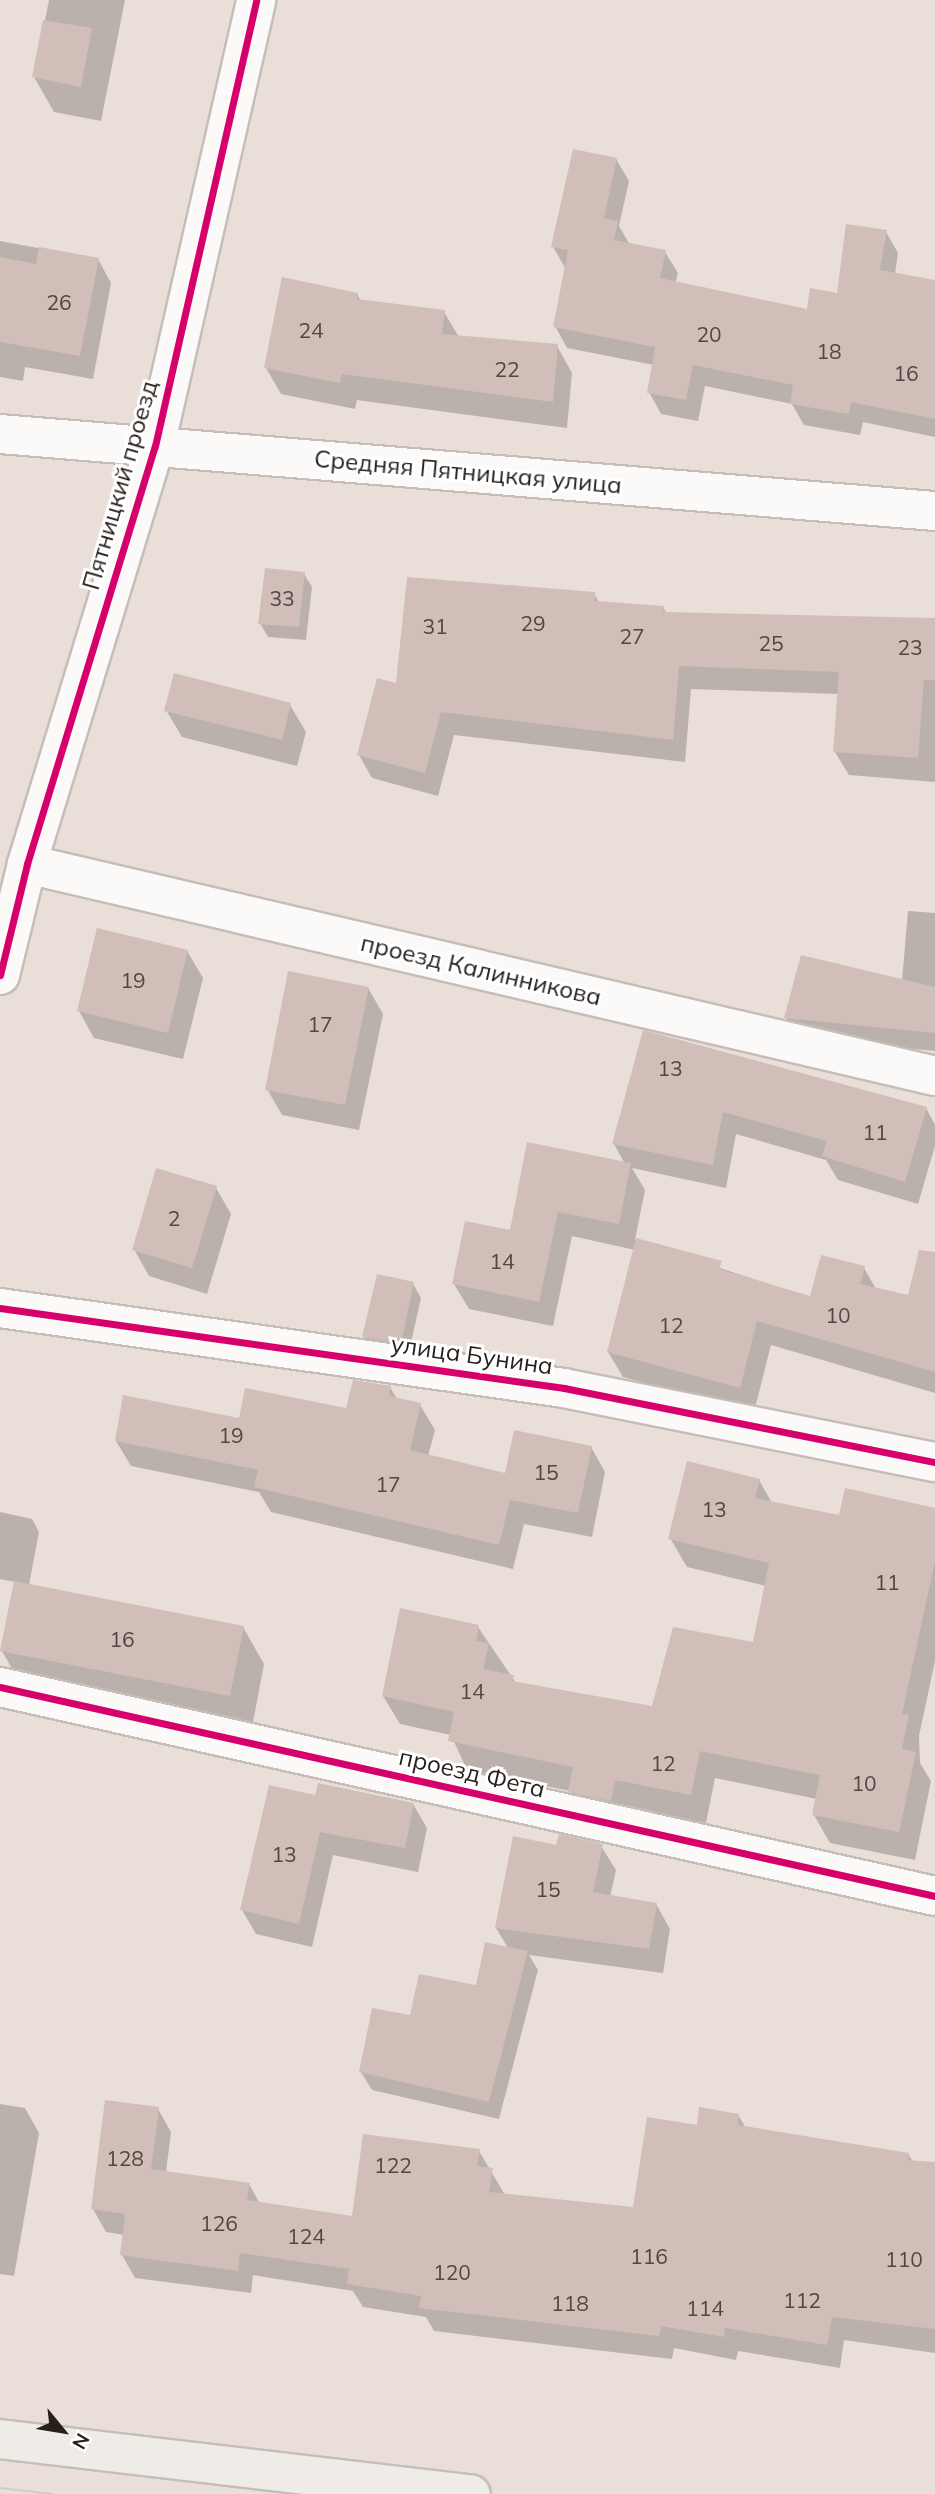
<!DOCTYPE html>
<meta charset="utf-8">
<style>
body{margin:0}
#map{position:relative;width:935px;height:2494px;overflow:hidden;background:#e9ded8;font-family:Mulish,sans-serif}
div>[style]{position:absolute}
.shadow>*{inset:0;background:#0003}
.building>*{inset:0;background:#d2beb8}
.roads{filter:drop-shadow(2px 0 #c5bdb8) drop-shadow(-2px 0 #c5bdb8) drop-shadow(0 2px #c5bdb8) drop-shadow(0 -2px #c5bdb8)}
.street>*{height:38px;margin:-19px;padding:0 19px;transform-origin:19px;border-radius:19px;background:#fcfaf9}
.secondary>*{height:38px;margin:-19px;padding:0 19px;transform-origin:19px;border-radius:19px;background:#efece8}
.tram>*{height:2px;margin:-1px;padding:0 1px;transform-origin:1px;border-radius:1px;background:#cfccca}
.cycleway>*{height:7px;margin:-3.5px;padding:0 3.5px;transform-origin:3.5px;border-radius:3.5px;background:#d6006c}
span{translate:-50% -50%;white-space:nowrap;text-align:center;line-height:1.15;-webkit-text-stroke:6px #fff;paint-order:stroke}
.number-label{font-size:21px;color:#514742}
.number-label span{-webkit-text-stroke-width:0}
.street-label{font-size:24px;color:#261f1b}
.north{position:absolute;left:28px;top:2396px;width:70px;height:70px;-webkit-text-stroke:5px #fff;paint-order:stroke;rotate:120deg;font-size:19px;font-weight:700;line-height:28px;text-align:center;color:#261f1b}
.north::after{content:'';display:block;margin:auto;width:24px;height:32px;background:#261f1b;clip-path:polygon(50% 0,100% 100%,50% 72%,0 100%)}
</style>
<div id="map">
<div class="shadow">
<div style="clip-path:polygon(49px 0,125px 0,101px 121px,54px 112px,34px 77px)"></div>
<div style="clip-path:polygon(616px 159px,629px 181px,619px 226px,630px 245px,665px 252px,678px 273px,675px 284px,808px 311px,838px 295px,886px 232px,898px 253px,895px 274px,935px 282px,935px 437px,863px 422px,860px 435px,804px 425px,792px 404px,705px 386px,698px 421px,661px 414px,649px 392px,654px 365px,567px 348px,555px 326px,566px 269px,553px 247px)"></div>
<div style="clip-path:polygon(0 241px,98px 259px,111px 283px,93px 379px,25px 367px,23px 381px,0 377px)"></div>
<div style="clip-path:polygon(357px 294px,361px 301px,444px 312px,459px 337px,557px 346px,572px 373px,567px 428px,357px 400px,355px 409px,281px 394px,266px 368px)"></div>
<div style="clip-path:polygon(304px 574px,312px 587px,306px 640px,268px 637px,260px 623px)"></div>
<div style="clip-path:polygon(594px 593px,599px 603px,663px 607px,667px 614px,935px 621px,935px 782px,849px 775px,835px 752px,839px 694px,691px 689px,685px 762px,454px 735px,438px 796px,372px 778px,359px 755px,398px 686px)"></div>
<div style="clip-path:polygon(290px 705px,306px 732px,297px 766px,182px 737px,166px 710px)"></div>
<div style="clip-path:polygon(908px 911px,935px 913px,935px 1051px,798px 1038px,786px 1018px,902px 981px)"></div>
<div style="clip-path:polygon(187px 951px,203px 978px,183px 1059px,94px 1038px,79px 1011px)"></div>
<div style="clip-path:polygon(368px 988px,383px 1014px,359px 1130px,282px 1115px,267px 1089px)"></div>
<div style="clip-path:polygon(644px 1032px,926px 1108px,935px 1125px,935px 1146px,918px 1204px,838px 1180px,826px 1160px,736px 1134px,726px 1188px,632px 1168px,645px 1190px,635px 1240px,811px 1298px,864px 1268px,876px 1289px,935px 1308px,935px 1393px,771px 1345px,754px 1412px,623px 1377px,608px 1352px,635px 1250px,572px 1236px,553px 1326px,469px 1309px,454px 1284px,511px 1232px,625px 1164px,614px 1144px)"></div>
<div style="clip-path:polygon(216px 1188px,231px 1214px,207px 1294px,149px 1276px,134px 1249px)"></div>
<div style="clip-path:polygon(413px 1284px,421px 1298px,408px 1356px,371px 1351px,364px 1337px)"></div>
<div style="clip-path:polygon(390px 1387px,397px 1399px,420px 1405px,435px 1430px,428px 1456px,506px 1476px,591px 1447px,605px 1472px,592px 1537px,524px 1524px,513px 1569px,271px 1512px,259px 1492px,131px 1466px,116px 1441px,347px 1410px)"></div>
<div style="clip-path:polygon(759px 1480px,772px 1503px,840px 1517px,935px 1509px,935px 1661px,919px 1736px,920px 1763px,931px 1781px,915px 1860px,830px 1843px,814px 1815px,817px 1799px,715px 1778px,706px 1823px,631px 1808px,627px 1829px,586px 1820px,570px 1791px,467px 1770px,451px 1735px,400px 1724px,383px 1696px,478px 1627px,516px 1683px,653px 1708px,754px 1644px,766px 1586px,687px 1567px,670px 1538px)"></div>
<div style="clip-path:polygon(0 1512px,32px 1519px,39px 1532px,29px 1585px,243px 1627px,264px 1664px,251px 1733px,23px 1688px,2px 1651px,15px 1582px,0 1579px)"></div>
<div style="clip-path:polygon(316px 1797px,413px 1804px,427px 1828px,418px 1872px,333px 1855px,312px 1947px,256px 1934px,242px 1910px)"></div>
<div style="clip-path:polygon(601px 1846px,616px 1870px,610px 1897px,656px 1904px,670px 1929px,663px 1973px,529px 1955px,538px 1970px,499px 2119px,372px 2090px,361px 2072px,412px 2017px,477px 1987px,508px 1948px,496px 1928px)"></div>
<div style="clip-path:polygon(0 2104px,25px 2108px,39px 2133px,14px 2276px,0 2274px)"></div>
<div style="clip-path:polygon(158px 2109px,171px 2132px,166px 2172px,249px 2184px,260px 2204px,353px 2218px,479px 2151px,505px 2195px,635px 2208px,698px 2127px,738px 2115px,746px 2128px,908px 2154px,935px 2196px,935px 2353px,844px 2340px,840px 2368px,738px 2351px,736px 2360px,674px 2348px,672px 2359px,434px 2331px,426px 2317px,363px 2307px,353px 2291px,253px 2275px,251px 2293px,135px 2278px,122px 2255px,125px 2235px,106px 2232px,93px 2209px)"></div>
</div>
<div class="building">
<div style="clip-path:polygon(43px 20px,92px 28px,81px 87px,32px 77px)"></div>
<div style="clip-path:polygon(573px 149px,617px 158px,604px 218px,618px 221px,614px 240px,666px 250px,660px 278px,807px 309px,810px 288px,837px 293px,846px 224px,887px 230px,880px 270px,935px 280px,935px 419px,851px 402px,849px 414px,790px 404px,793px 385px,693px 365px,686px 400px,647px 393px,655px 347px,553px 327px,568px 250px,551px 247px)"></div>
<div style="clip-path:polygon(39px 247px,99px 258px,80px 356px,0 342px,0 257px,36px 264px)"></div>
<div style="clip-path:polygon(282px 277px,358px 293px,357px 299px,445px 310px,442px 334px,558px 344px,553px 402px,342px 374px,340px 383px,264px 368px)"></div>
<div style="clip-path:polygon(265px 568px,305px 572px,299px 627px,258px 624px)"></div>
<div style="clip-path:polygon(407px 577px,595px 592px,595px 601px,664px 606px,663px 612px,935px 618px,935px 680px,924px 680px,918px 758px,833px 752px,839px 672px,679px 666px,673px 740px,441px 712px,425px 773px,357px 755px,377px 678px,396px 683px)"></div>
<div style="clip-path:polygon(174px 673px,291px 703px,282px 740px,164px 711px)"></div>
<div style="clip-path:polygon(97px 928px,188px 950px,168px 1033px,77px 1011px)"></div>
<div style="clip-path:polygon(801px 955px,935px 987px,935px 1033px,784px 1018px)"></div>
<div style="clip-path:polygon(288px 971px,369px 987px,345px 1105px,265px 1090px)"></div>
<div style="clip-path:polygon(643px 1030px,927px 1107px,905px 1182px,822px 1156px,827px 1141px,723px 1112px,713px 1165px,612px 1144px)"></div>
<div style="clip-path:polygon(527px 1142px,631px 1163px,619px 1224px,558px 1212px,539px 1302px,452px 1284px,465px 1221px,510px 1230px)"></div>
<div style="clip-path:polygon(156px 1168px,217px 1186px,192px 1268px,132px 1250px)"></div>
<div style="clip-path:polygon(636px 1238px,722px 1261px,719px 1269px,810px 1296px,821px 1255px,865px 1266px,860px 1284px,908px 1295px,919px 1250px,935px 1252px,935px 1372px,757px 1321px,740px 1388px,607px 1352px)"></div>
<div style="clip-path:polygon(377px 1274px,414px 1282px,401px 1343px,362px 1337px)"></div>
<div style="clip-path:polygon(353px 1380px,391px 1386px,389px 1396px,421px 1403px,410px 1450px,505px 1473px,514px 1430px,592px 1446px,578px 1513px,510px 1500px,499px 1545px,254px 1487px,258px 1470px,115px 1441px,123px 1395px,239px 1418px,245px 1388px,346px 1408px)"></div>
<div style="clip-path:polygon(687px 1461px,760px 1479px,755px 1498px,839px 1515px,845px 1488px,935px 1508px,935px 1561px,902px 1714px,909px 1715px,902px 1749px,916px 1752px,899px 1832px,812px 1815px,820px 1775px,700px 1751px,691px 1795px,615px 1780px,611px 1801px,568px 1792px,573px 1767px,448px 1741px,454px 1712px,382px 1696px,400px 1608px,479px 1625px,476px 1641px,489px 1643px,483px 1669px,514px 1675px,512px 1681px,652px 1706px,673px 1627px,753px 1642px,769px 1563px,668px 1539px)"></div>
<div style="clip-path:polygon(14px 1581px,244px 1626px,230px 1696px,0 1651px)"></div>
<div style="clip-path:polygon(318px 1783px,414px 1803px,405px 1848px,320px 1832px,299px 1924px,240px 1910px,269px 1785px,315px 1795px)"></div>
<div style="clip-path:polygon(559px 1834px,603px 1844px,593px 1892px,657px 1903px,649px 1949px,495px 1928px,513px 1836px,556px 1845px)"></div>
<div style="clip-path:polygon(485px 1942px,528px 1951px,489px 2102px,359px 2072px,372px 2008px,410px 2015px,419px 1974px,476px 1985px)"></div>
<div style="clip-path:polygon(105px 2100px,159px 2107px,151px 2169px,250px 2183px,247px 2200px,352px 2216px,363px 2134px,480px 2149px,477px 2166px,493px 2168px,489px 2192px,633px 2207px,647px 2117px,697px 2125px,699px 2107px,739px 2114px,738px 2125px,909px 2153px,908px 2160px,935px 2162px,935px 2329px,832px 2317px,827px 2345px,725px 2328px,724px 2337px,661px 2326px,659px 2336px,419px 2308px,421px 2296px,347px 2284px,349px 2269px,240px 2253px,238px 2271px,120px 2255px,125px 2214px,91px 2209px)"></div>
</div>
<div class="roads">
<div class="street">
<div style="left:0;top:434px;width:938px;rotate:4.71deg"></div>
<div style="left:27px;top:864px;width:932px;rotate:13.14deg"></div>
<div style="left:0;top:975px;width:114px;rotate:-76.3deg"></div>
<div style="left:27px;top:864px;width:437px;rotate:-73deg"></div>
<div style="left:155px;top:446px;width:457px;rotate:-77.2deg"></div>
<div style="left:0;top:1308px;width:570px;rotate:8.07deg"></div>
<div style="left:564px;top:1388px;width:378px;rotate:11.3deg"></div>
<div style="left:0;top:1687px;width:958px;rotate:12.6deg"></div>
</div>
<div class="secondary">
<div style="left:0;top:2439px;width:474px;rotate:6.7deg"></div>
</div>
</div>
<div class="tram">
<div style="left:0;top:2488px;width:53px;rotate:6.5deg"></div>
</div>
<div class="cycleway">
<div style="left:0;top:975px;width:114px;rotate:-76.3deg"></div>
<div style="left:27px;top:864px;width:437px;rotate:-73deg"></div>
<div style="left:155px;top:446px;width:457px;rotate:-77.2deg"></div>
<div style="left:0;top:1308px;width:570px;rotate:8.07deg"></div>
<div style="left:564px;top:1388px;width:378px;rotate:11.3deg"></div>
<div style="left:0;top:1687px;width:958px;rotate:12.6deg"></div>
</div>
<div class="number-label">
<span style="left:59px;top:302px">26</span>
<span style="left:311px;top:330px">24</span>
<span style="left:709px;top:334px">20</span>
<span style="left:829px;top:351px">18</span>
<span style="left:507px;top:369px">22</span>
<span style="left:906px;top:373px">16</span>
<span style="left:282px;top:598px">33</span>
<span style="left:533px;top:623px">29</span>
<span style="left:435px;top:626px">31</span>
<span style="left:632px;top:636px">27</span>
<span style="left:771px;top:643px">25</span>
<span style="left:910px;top:647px">23</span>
<span style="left:133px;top:980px">19</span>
<span style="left:320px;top:1024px">17</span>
<span style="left:670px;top:1068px">13</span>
<span style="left:875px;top:1132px">11</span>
<span style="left:174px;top:1218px">2</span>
<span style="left:502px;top:1261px">14</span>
<span style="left:838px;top:1315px">10</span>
<span style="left:671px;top:1325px">12</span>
<span style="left:231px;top:1435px">19</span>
<span style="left:546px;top:1472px">15</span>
<span style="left:388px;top:1484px">17</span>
<span style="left:714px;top:1509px">13</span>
<span style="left:887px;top:1582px">11</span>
<span style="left:122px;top:1639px">16</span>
<span style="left:472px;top:1691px">14</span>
<span style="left:663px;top:1763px">12</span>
<span style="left:864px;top:1783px">10</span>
<span style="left:284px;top:1854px">13</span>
<span style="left:548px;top:1889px">15</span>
<span style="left:125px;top:2158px">128</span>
<span style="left:393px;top:2165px">122</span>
<span style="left:219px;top:2223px">126</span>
<span style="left:306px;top:2236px">124</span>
<span style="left:649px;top:2256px">116</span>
<span style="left:904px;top:2259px">110</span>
<span style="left:452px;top:2272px">120</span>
<span style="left:802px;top:2300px">112</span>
<span style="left:570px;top:2303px">118</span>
<span style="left:705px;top:2308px">114</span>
</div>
<div class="street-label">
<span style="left:468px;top:472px;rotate:5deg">Средняя Пятницкая улица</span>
<span style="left:120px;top:485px;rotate:-74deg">Пятницкий проезд</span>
<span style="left:481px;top:970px;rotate:13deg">проезд Калинникова</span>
<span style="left:472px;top:1355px;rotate:8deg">улица Бунина</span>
<span style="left:472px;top:1773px;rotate:13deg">проезд Фета</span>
</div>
<div class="north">N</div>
</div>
